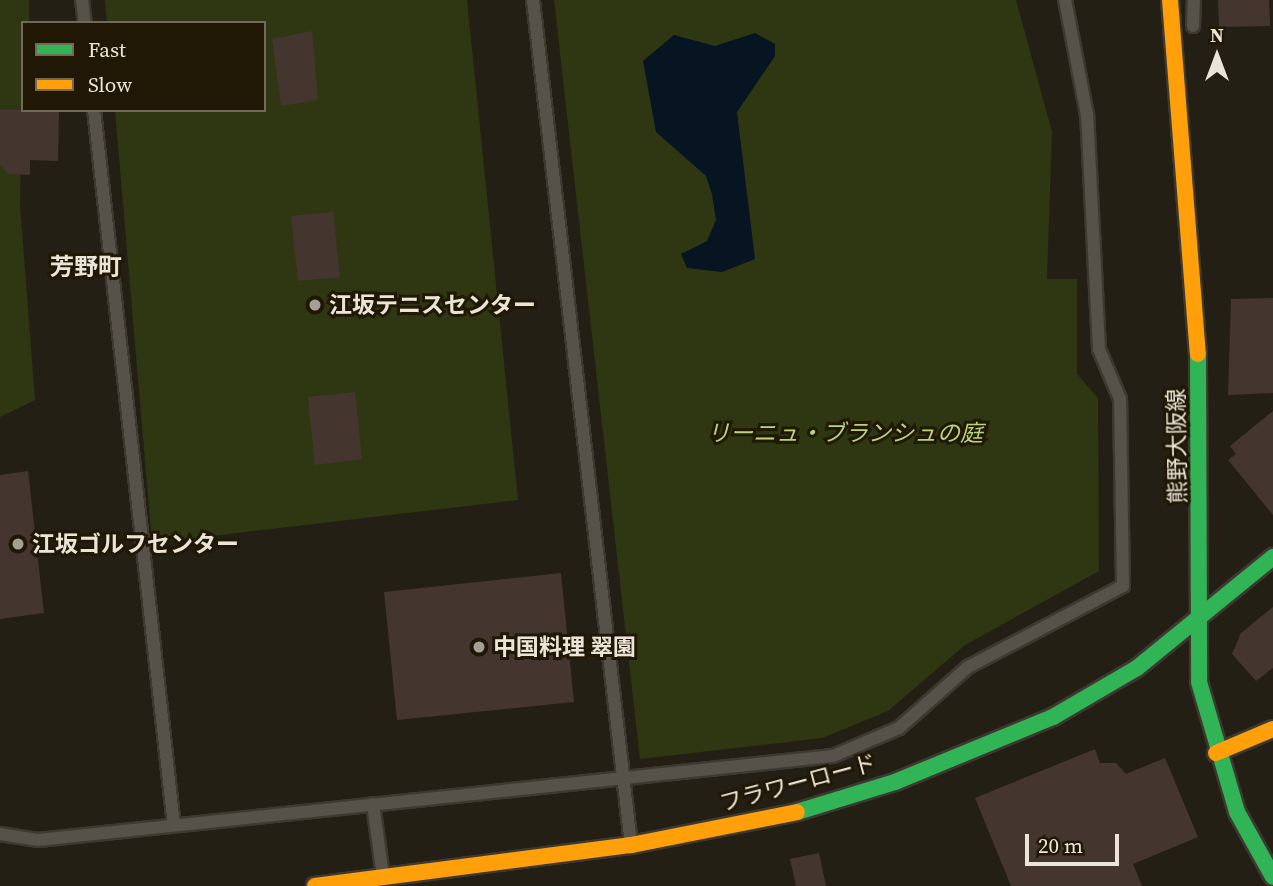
<!DOCTYPE html>
<meta charset="utf-8">
<style>
body{margin:0}
#map{position:relative;width:1273px;height:886px;overflow:hidden;background:#241f14;font-family:"Source Serif 4","Noto Sans JP",serif}
div>[style]{position:absolute}
.green>*{inset:0;background:#2e3711}
.water>*{inset:0;background:#061521}
.building>*{inset:0;background:#44362e}
.roads{filter:drop-shadow(2px 0 #3d3931) drop-shadow(-2px 0 #3d3931) drop-shadow(0 2px #3d3931) drop-shadow(0 -2px #3d3931)}
.lane>*{height:12px;margin:-6px;padding:0 6px;transform-origin:6px;border-radius:6px;background:#56524a}
.fast>*{height:16px;margin:-8px;padding:0 8px;transform-origin:8px;border-radius:8px;background:#30b455}
.slow>*{height:16px;margin:-8px;padding:0 8px;transform-origin:8px;border-radius:8px;background:#ff9f0a}
.dots>*{width:19px;height:19px;translate:-50% -50%;box-sizing:border-box;border:4px solid #201705;border-radius:50%}
span{translate:-50% -50%;white-space:nowrap;text-align:center;line-height:1.15;-webkit-text-stroke:6px #201705;paint-order:stroke}
.poi-label{font-size:23px;color:#ebe5d9;font-weight:700}
.left{translate:0 -50%;text-align:left}
.park-label{font-size:23px;color:#b7d578;font-style:italic}
.street-label{font-size:23px;color:#ebe5d9}
.neighbourhood-label{font-size:24px;color:#ebe5d9;font-weight:700}
.legend{position:absolute;left:21px;top:21px;width:245px;height:91px;box-sizing:border-box;background:#201705;border:2px solid #71695a;margin:0;padding:9px 12px;list-style:none;font-size:21px;color:#ebe5d9}
.legend li{display:flex;align-items:center;gap:14px;height:35px}
.legend b{width:35px;border:2px solid #71695a}
.north{position:absolute;left:1182px;top:21px;width:70px;height:70px;-webkit-text-stroke:5px #201705;paint-order:stroke;rotate:0deg;font-size:19px;font-weight:700;line-height:28px;text-align:center;color:#ebe5d9}
.north::after{content:'';display:block;margin:auto;width:24px;height:32px;background:#ebe5d9;clip-path:polygon(50% 0,100% 100%,50% 72%,0 100%)}
.scale{position:absolute;left:1025px;top:834px;width:94px;height:32px;box-sizing:border-box;border:4px solid #ebe5d9;border-top:0;padding-left:9px;font-size:21px;line-height:24px;white-space:nowrap;color:#ebe5d9;-webkit-text-stroke:5px #201705;paint-order:stroke}
</style>
<div id="map">
<div class="green">
<div style="clip-path:polygon(0 0,29px 0,29px 23px,23px 23px,20px 204px,35px 400px,0 417px)"></div>
<div style="clip-path:polygon(105px 0,467px 0,518px 500px,152px 543px,115px 110px,264px 110px,264px 23px,107px 23px)"></div>
<div style="clip-path:polygon(554px 0,1016px 0,1052px 132px,1047px 279px,1077px 279px,1077px 374px,1098px 398px,1099px 571px,965px 645px,888px 711px,822px 738px,640px 759px)"></div>
</div>
<div class="water">
<div style="clip-path:polygon(755px 33px,775px 44px,775px 56px,737px 112px,755px 259px,722px 272px,687px 268px,681px 254px,707px 241px,716px 220px,712px 194px,706px 176px,656px 132px,643px 61px,674px 35px,715px 46px)"></div>
</div>
<div class="building">
<div style="clip-path:polygon(1218px 0,1269px 0,1270px 26px,1219px 27px)"></div>
<div style="clip-path:polygon(312px 31px,318px 100px,281px 106px,272px 39px)"></div>
<div style="clip-path:polygon(0 110px,59px 110px,58px 161px,30px 160px,30px 175px,9px 174px,0 165px)"></div>
<div style="clip-path:polygon(333px 212px,340px 277px,298px 281px,291px 216px)"></div>
<div style="clip-path:polygon(1273px 298px,1273px 393px,1228px 395px,1231px 299px)"></div>
<div style="clip-path:polygon(355px 392px,362px 459px,315px 465px,308px 397px)"></div>
<div style="clip-path:polygon(1273px 411px,1273px 515px,1228px 460px,1236px 454px,1230px 446px)"></div>
<div style="clip-path:polygon(28px 471px,44px 613px,0 619px,0 475px)"></div>
<div style="clip-path:polygon(561px 573px,574px 702px,397px 720px,384px 592px)"></div>
<div style="clip-path:polygon(1273px 607px,1273px 668px,1256px 681px,1232px 654px,1241px 633px)"></div>
<div style="clip-path:polygon(1095px 749px,1100px 763px,1116px 763px,1126px 774px,1165px 758px,1198px 837px,1133px 864px,1142px 886px,1011px 886px,975px 798px)"></div>
<div style="clip-path:polygon(819px 853px,826px 886px,796px 886px,790px 859px)"></div>
</div>
<div class="roads">
<div class="lane">
<div style="left:82px;top:0;width:23px;rotate:83deg"></div>
<div style="left:533px;top:0;width:850px;rotate:83.38deg"></div>
<div style="left:1193px;top:26px;width:26px;rotate:-88deg"></div>
<div style="left:94px;top:110px;width:719px;rotate:83.62deg"></div>
<div style="left:373px;top:804px;width:73px;rotate:82.1deg"></div>
<div style="left:0;top:834px;width:38px;rotate:9deg"></div>
<div style="left:38px;top:840px;width:799px;rotate:-6.03deg"></div>
<div style="left:833px;top:756px;width:72px;rotate:-23deg"></div>
<div style="left:899px;top:728px;width:92px;rotate:-41.5deg"></div>
<div style="left:968px;top:667px;width:175px;rotate:-27.6deg"></div>
<div style="left:1123px;top:586px;width:187px;rotate:-90.9deg"></div>
<div style="left:1120px;top:399px;width:54px;rotate:-112.8deg"></div>
<div style="left:1099px;top:349px;width:234px;rotate:-92.9deg"></div>
<div style="left:1087px;top:115px;width:117px;rotate:-100.8deg"></div>
</div>
<div class="fast">
<div style="left:1198px;top:354px;width:328px;rotate:89.8deg"></div>
<div style="left:1199px;top:682px;width:135px;rotate:73.7deg"></div>
<div style="left:1237px;top:812px;width:74px;rotate:61deg"></div>
<div style="left:797px;top:812px;width:102px;rotate:-17deg"></div>
<div style="left:895px;top:782px;width:171px;rotate:-22.4deg"></div>
<div style="left:1053px;top:717px;width:97px;rotate:-30.3deg"></div>
<div style="left:1137px;top:668px;width:176px;rotate:-39.2deg"></div>
</div>
<div class="slow">
<div style="left:1170px;top:0;width:355px;rotate:85.5deg"></div>
<div style="left:1216px;top:753px;width:62px;rotate:-22.8deg"></div>
<div style="left:315px;top:886px;width:319px;rotate:-7.4deg"></div>
<div style="left:631px;top:845px;width:169px;rotate:-11.2deg"></div>
</div>
</div>
<div class="dots">
<div style="left:315px;top:305px;background:#a5a094"></div>
<div style="left:18px;top:544px;background:#a5a094"></div>
<div style="left:479px;top:647px;background:#a5a094"></div>
</div>
<div class="poi-label">
<span class="left" style="left:329px;top:305px">江坂テニスセンター</span>
<span class="left" style="left:32px;top:544px">江坂ゴルフセンター</span>
<span class="left" style="left:493px;top:647px">中国料理 翠園</span>
</div>
<div class="park-label">
<span style="left:845px;top:433px">リーニュ・ブランシュの庭</span>
</div>
<div class="street-label">
<span style="left:1177px;top:446px;rotate:-91deg">熊野大阪線</span>
<span style="left:798px;top:783px;rotate:-15deg">フラワーロード</span>
</div>
<div class="neighbourhood-label">
<span style="left:86px;top:267px">芳野町</span>
</div>
<ul class="legend">
<li><b style="height:9px;background:#30b455"></b>Fast</li>
<li><b style="height:9px;background:#ff9f0a"></b>Slow</li>
</ul>
<div class="north">N</div>
<div class="scale">20 m</div>
</div>
